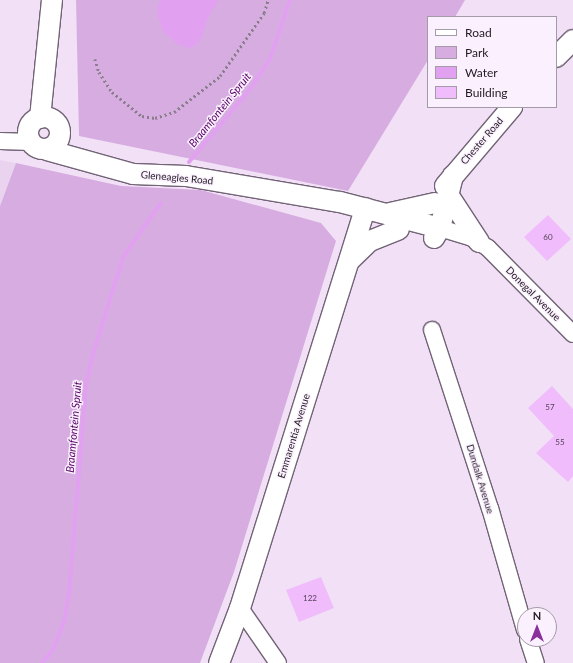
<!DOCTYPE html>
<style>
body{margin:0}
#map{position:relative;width:573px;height:663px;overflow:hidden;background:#f2e1f6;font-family:Lato,sans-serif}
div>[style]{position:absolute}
.built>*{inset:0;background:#e9d3ee}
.green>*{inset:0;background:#d7ade1}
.water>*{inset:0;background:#e1a0f0}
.stream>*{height:4px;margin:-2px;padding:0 2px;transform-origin:2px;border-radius:2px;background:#e1a0f0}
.building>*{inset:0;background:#f0bcfc}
.path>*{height:2.5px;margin-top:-1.25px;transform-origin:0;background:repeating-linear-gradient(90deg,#8a7e8d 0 2px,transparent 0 5px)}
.roads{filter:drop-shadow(1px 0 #726376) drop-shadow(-1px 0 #726376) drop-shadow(0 1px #726376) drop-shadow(0 -1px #726376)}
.minor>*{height:16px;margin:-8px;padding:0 8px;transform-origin:8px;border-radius:8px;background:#fff}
.tertiary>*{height:20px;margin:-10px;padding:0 10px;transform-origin:10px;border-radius:10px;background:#fff}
.tertiary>.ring{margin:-10px;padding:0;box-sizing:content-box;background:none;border:20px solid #fff;border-radius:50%}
span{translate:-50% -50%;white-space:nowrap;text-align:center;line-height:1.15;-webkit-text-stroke:3px #fbf1fe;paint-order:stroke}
.number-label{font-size:8px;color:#544258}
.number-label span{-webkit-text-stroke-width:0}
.street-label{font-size:10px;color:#201a22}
.water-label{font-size:11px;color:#570167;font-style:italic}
.legend{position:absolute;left:427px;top:16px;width:130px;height:92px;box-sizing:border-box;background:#fbf1fe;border:1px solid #a39ba6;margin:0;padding:5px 7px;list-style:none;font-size:12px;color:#201a22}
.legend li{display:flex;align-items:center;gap:8px;height:20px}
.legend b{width:20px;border:1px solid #a39ba6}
.north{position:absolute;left:517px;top:607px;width:40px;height:40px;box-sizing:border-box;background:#fbf1fe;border:1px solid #a39ba6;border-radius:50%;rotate:0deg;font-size:11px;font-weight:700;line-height:16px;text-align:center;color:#201a22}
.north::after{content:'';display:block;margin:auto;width:14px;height:18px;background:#89309c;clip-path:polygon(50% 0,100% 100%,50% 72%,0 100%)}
</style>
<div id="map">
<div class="built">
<div style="clip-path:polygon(0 160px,16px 163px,0 206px)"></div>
</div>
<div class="green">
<div style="clip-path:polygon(76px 0,465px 0,455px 17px,428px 17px,428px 60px,348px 191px,79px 136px)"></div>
<div style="clip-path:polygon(16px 163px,121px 186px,201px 190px,321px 223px,336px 241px,234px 572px,200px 663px,0 663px,0 206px)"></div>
</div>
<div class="water">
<div style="clip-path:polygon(160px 0,219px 0,208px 17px,202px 37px,196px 45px,190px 48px,179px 45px,163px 32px,157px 12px)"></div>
</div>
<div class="stream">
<div style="left:189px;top:162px;width:97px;rotate:-50deg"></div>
<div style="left:251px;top:88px;width:35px;rotate:-57deg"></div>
<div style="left:270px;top:59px;width:62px;rotate:-71.3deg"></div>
<div style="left:42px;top:663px;width:17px;rotate:-50deg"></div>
<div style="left:53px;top:650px;width:30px;rotate:-69deg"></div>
<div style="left:64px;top:622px;width:29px;rotate:-80deg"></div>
<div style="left:69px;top:593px;width:209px;rotate:-85.3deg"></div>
<div style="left:86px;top:385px;width:32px;rotate:-77deg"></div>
<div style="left:93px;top:354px;width:102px;rotate:-72.8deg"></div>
<div style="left:123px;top:257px;width:66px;rotate:-54.9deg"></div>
</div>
<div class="building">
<div style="clip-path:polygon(548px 215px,571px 239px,547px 261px,524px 237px)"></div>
<div style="clip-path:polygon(552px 386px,573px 409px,573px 476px,568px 482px,536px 453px,554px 436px,528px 408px)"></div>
<div style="clip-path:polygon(321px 577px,334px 608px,299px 622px,286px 590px)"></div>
</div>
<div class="path">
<div style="left:95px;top:59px;width:14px;rotate:73deg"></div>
<div style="left:99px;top:72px;width:24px;rotate:57deg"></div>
<div style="left:112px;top:92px;width:38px;rotate:39deg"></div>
<div style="left:142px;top:116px;width:13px;rotate:9deg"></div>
<div style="left:155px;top:118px;width:20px;rotate:-18deg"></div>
<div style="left:174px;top:112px;width:58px;rotate:-38deg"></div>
<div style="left:220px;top:76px;width:77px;rotate:-55.1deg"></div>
<div style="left:264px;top:13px;width:14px;rotate:-73deg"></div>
</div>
<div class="roads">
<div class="minor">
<div style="left:0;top:141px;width:31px;rotate:2deg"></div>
<div style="left:440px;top:228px;width:31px;rotate:17deg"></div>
<div style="left:470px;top:237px;width:21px;rotate:31deg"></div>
<div style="left:488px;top:248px;width:121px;rotate:45.3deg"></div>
<div style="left:432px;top:330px;width:187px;rotate:72deg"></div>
<div style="left:490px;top:508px;width:127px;rotate:74deg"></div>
<div style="left:240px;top:608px;width:67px;rotate:55.4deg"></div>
<div style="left:528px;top:639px;width:25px;rotate:72deg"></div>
</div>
<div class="tertiary">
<div style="left:556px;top:57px;width:24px;rotate:-45deg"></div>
<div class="ring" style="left:28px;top:117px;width:12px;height:12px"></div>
<div style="left:40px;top:118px;width:119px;rotate:-84.2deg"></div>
<div style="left:47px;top:150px;width:89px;rotate:15.6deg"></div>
<div style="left:133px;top:174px;width:53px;rotate:2.2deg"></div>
<div style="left:186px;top:176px;width:156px;rotate:9.6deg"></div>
<div style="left:340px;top:202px;width:103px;rotate:14.6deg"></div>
<div style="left:445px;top:186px;width:104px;rotate:-49.7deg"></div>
<div style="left:449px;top:196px;width:55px;rotate:56.9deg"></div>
<div style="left:390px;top:213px;width:46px;rotate:-12.5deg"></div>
<div style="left:434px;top:238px;width:12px;rotate:-59deg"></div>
<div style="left:440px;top:228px;width:54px;rotate:-76deg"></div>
<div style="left:350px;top:260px;width:28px;rotate:-44deg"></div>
<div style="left:370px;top:241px;width:31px;rotate:-22deg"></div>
<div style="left:219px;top:663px;width:59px;rotate:-69.1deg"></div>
<div style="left:240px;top:608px;width:419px;rotate:-72.6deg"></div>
</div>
</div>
<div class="number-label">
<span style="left:548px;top:238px">60</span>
<span style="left:550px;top:408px">57</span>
<span style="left:560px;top:443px">55</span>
<span style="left:310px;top:599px">122</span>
</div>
<div class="street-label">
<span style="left:482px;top:141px;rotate:-49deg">Chester Road</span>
<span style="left:177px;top:178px;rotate:5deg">Gleneagles Road</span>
<span style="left:533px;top:294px;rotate:45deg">Donegal Avenue</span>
<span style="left:294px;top:436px;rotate:-73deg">Emmarentia Avenue</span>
<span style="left:480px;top:479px;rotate:73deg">Dundalk Avenue</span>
</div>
<div class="water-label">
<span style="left:220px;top:110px;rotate:-51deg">Braamfontein Spruit</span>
<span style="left:74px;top:427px;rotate:-85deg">Braamfontein Spruit</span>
</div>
<ul class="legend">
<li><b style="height:5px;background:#fff"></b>Road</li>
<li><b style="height:11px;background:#d7ade1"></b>Park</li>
<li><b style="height:11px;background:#e1a0f0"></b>Water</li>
<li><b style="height:11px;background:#f0bcfc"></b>Building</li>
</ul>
<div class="north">N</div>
</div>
